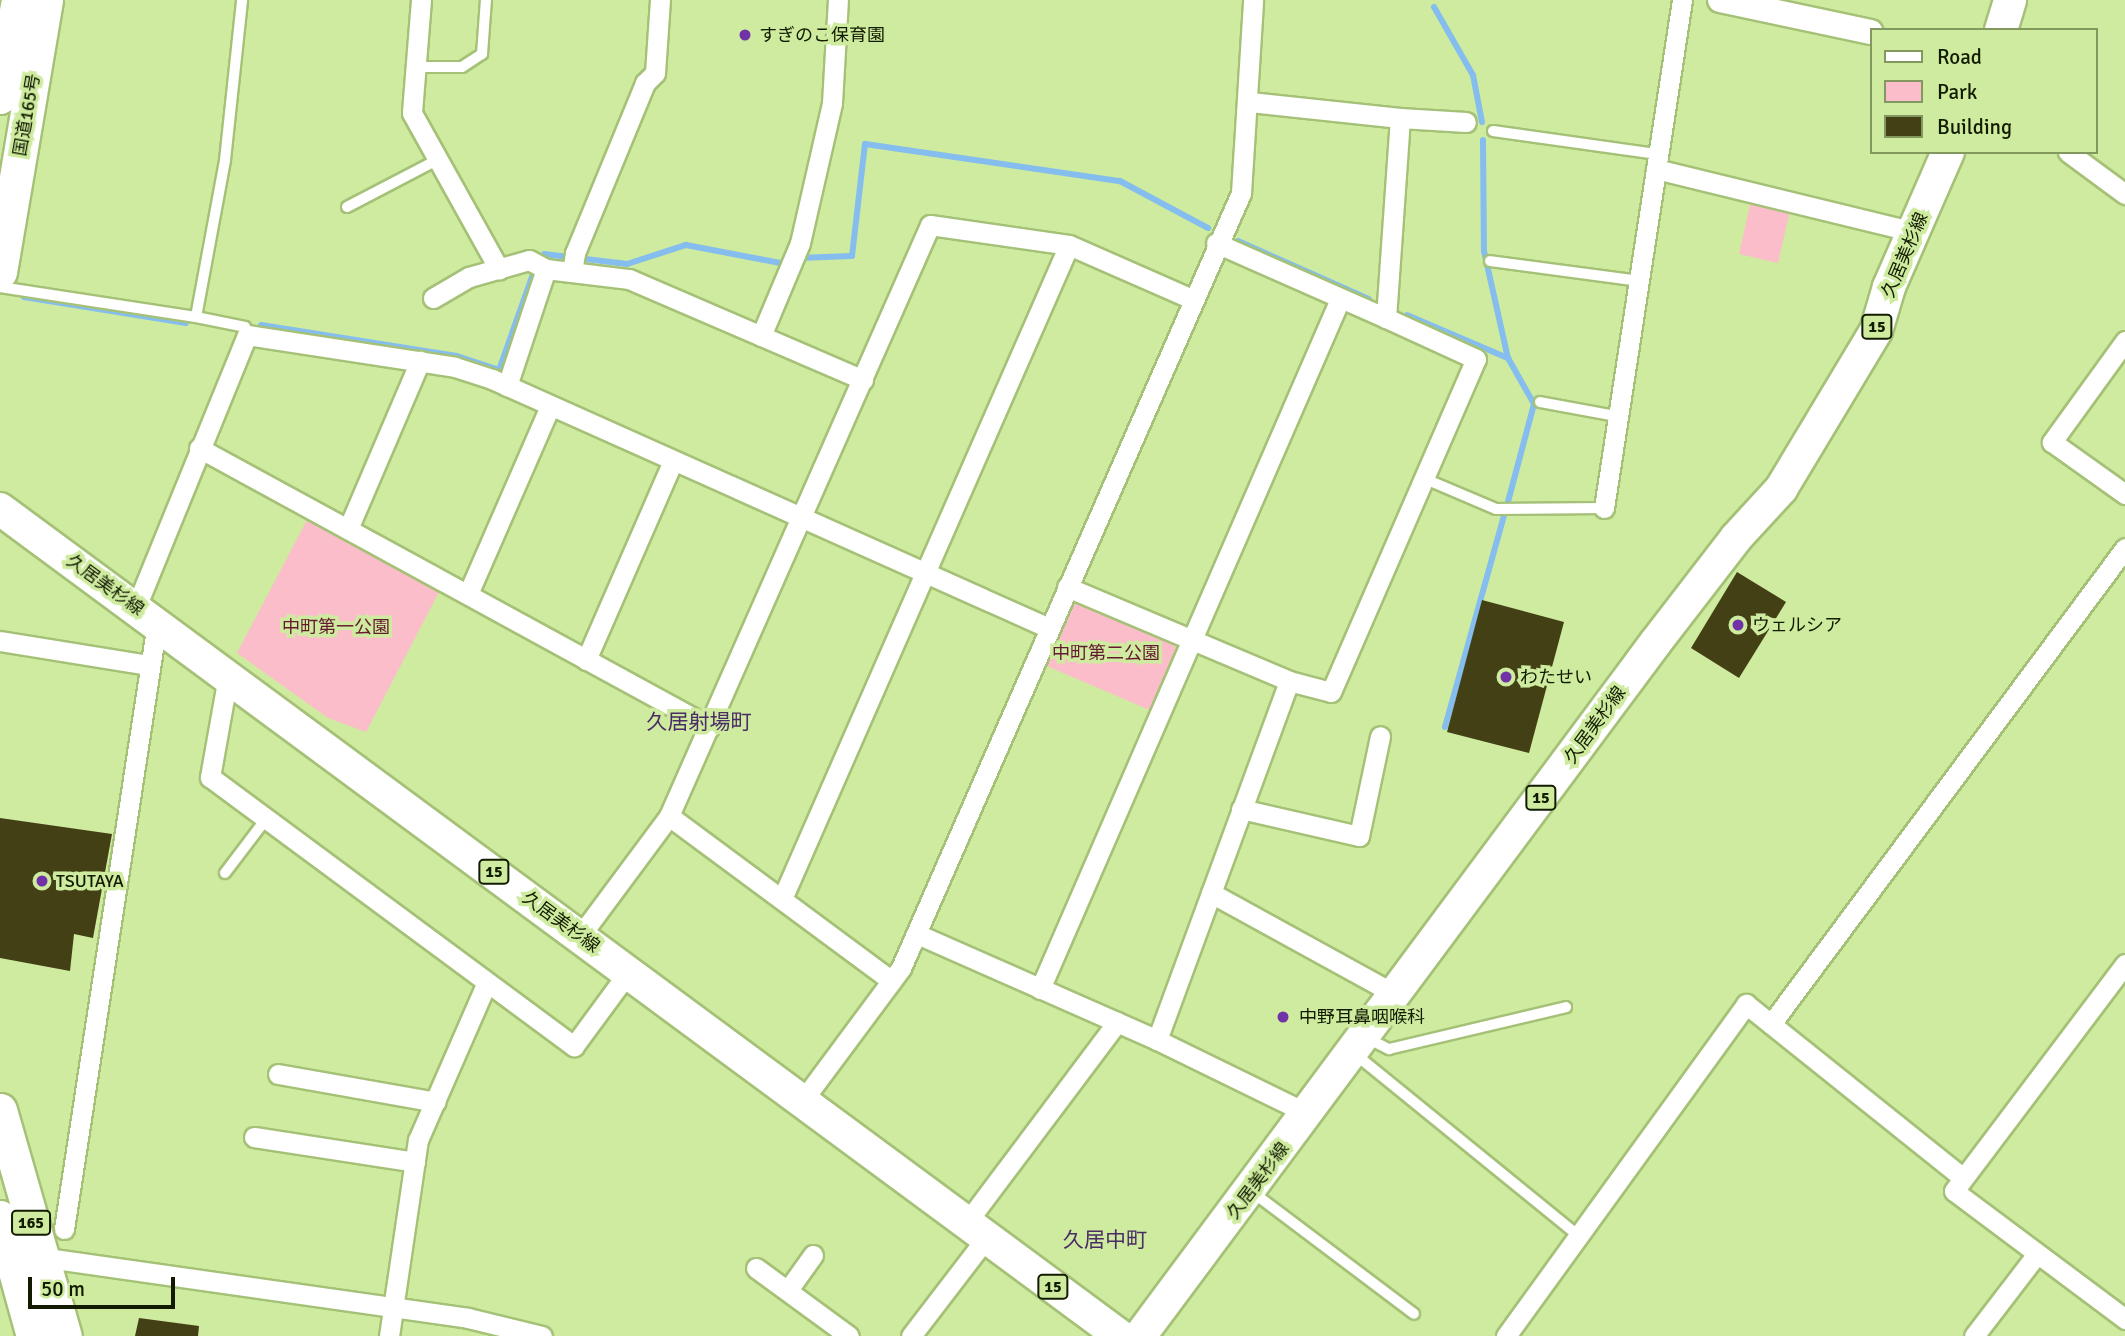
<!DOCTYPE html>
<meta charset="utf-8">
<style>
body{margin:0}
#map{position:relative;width:2125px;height:1336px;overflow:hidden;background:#ceeb9f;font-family:Signika,"Noto Sans JP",sans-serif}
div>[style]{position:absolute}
.green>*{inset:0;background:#fbbdc9}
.stream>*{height:6px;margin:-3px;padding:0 3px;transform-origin:3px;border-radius:3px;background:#84bdee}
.building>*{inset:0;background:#434016}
.roads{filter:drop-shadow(2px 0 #a5c177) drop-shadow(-2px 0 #a5c177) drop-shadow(0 2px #a5c177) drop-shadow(0 -2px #a5c177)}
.service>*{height:10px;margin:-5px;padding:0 5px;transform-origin:5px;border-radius:5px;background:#fff}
.minor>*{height:19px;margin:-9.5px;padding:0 9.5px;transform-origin:9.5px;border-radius:9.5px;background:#fff}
.tertiary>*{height:24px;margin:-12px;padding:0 12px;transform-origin:12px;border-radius:12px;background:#fff}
.primary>*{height:32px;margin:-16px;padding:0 16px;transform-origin:16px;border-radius:16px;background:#fff}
.trunk>*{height:33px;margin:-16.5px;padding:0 16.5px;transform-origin:16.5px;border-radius:16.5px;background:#fff}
.dots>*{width:19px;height:19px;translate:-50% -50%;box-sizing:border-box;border:4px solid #ceeb9f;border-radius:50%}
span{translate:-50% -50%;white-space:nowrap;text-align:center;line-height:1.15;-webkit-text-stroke:7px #ceeb9f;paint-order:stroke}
.shield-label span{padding:2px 5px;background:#ceeb9f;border:2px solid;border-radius:5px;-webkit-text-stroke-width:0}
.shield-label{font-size:16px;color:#121b00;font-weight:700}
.poi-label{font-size:18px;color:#121b00}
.left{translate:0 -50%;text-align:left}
.street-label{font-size:18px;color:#121b00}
.park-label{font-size:18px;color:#651831}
.quarter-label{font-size:21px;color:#4a2c66}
.legend{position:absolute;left:1870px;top:28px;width:228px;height:126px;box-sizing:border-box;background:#ceeb9f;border:2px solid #83985f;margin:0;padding:9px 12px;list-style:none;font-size:21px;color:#121b00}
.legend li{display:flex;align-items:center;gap:14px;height:35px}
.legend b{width:35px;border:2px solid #83985f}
.scale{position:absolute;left:28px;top:1277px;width:147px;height:32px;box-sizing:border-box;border:4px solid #121b00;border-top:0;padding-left:9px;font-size:21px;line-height:24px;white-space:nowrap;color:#121b00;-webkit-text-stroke:5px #ceeb9f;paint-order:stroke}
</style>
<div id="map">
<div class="green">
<div style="clip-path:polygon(1752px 196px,1791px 206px,1778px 263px,1739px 254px)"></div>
<div style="clip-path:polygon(308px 518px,440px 590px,366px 732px,328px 718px,237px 653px)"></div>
<div style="clip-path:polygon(1076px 601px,1173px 643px,1177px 651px,1152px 711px,1042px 664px,1068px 605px)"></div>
</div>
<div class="stream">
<div style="left:1434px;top:7px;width:78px;rotate:60.2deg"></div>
<div style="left:1473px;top:75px;width:48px;rotate:79.2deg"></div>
<div style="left:1483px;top:140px;width:111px;rotate:89.5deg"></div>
<div style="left:1484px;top:251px;width:110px;rotate:77.4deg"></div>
<div style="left:1508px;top:358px;width:53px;rotate:60.5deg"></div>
<div style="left:1534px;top:404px;width:101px;rotate:104.9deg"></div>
<div style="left:1238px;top:241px;width:143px;rotate:23.9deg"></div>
<div style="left:544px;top:254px;width:84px;rotate:6.9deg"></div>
<div style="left:627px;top:264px;width:62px;rotate:-17.9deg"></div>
<div style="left:686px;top:245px;width:96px;rotate:10.8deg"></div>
<div style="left:780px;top:263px;width:8px;rotate:-14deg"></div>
<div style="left:798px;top:258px;width:54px;rotate:-2.1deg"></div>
<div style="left:852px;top:256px;width:113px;rotate:-83.4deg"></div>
<div style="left:865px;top:144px;width:258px;rotate:8.3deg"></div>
<div style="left:1120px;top:181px;width:100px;rotate:28.1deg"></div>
<div style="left:24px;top:297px;width:164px;rotate:9.1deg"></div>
<div style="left:1407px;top:315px;width:110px;rotate:23.1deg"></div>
<div style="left:261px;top:325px;width:198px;rotate:9deg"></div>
<div style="left:457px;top:356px;width:44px;rotate:18.4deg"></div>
<div style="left:499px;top:370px;width:99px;rotate:-70.5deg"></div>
<div style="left:1445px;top:727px;width:219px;rotate:-74.4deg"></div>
</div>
<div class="building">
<div style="clip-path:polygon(1737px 572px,1786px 602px,1739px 678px,1691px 648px)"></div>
<div style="clip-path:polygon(1482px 600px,1564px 622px,1529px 753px,1447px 732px)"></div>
<div style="clip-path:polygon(0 818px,112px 834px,93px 938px,74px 934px,70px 971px,0 958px)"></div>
<div style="clip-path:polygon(139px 1318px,199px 1326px,198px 1336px,135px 1336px)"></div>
</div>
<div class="roads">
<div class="service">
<div style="left:416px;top:67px;width:46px"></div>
<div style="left:462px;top:67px;width:24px;rotate:-33deg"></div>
<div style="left:482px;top:54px;width:54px;rotate:-85.8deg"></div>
<div style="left:1493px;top:131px;width:166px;rotate:8deg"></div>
<div style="left:347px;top:207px;width:104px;rotate:-27.6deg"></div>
<div style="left:1490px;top:261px;width:150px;rotate:7.6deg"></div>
<div style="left:0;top:287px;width:198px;rotate:8.7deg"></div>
<div style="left:196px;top:317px;width:50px;rotate:11.5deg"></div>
<div style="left:245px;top:327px;width:8px;rotate:76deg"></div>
<div style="left:196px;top:317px;width:160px;rotate:-79.5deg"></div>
<div style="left:225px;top:160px;width:161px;rotate:-83.9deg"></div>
<div style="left:1540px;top:402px;width:77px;rotate:10.4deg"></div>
<div style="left:1423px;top:478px;width:79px;rotate:23deg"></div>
<div style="left:1496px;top:509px;width:108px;rotate:-0.5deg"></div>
<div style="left:225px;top:873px;width:68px;rotate:-52.8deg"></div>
<div style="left:1367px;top:1038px;width:25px;rotate:27deg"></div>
<div style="left:1389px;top:1049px;width:182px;rotate:-13.3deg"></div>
<div style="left:1355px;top:1054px;width:289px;rotate:39.1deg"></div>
<div style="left:1251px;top:1191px;width:204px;rotate:37deg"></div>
</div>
<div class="minor">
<div style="left:421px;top:0;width:113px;rotate:94.6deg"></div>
<div style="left:412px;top:113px;width:179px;rotate:60.9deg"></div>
<div style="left:1400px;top:118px;width:66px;rotate:3.5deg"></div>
<div style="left:2068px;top:152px;width:71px;rotate:36.4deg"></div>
<div style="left:1656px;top:169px;width:266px;rotate:13.7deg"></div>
<div style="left:1216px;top:243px;width:186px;rotate:23.8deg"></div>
<div style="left:572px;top:272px;width:19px;rotate:-81deg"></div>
<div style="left:575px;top:253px;width:184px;rotate:-67.6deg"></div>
<div style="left:645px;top:83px;width:14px;rotate:-45deg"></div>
<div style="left:655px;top:73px;width:73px;rotate:-86.1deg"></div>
<div style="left:433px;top:298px;width:42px;rotate:-30.3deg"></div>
<div style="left:469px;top:277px;width:62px;rotate:-15.8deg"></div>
<div style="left:529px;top:260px;width:19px;rotate:28deg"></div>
<div style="left:546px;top:269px;width:84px;rotate:6.9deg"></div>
<div style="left:629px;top:279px;width:255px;rotate:23.3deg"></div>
<div style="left:761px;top:336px;width:101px;rotate:-67.2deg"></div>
<div style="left:800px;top:243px;width:144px;rotate:-77.1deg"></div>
<div style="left:832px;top:103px;width:103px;rotate:-86.7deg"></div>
<div style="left:2125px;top:341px;width:125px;rotate:125.9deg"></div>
<div style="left:2052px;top:442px;width:90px;rotate:35.5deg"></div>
<div style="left:507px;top:386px;width:123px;rotate:-71.6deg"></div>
<div style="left:199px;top:448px;width:582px;rotate:28.63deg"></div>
<div style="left:1604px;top:508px;width:514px;rotate:-81.27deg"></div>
<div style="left:348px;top:529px;width:183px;rotate:-66.8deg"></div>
<div style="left:1067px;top:587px;width:241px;rotate:22.9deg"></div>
<div style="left:1289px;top:681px;width:43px;rotate:14.7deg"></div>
<div style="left:1331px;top:692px;width:363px;rotate:-66.5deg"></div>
<div style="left:1476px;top:359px;width:99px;rotate:-155.5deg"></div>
<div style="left:1386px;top:318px;width:200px;rotate:-86deg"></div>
<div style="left:1400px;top:118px;width:151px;rotate:-173.9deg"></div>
<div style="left:468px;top:594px;width:205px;rotate:-66.4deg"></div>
<div style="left:136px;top:607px;width:294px;rotate:-67.8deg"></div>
<div style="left:247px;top:335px;width:210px;rotate:8.7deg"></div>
<div style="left:455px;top:367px;width:39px;rotate:18deg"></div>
<div style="left:492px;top:379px;width:610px;rotate:24.09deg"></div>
<div style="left:0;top:641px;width:151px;rotate:9.2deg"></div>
<div style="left:586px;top:660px;width:217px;rotate:-66.4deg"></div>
<div style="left:228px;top:676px;width:103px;rotate:100.1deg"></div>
<div style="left:210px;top:777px;width:453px;rotate:36.5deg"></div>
<div style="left:574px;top:1046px;width:93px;rotate:-53.7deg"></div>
<div style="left:1241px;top:809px;width:121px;rotate:12.9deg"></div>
<div style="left:1359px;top:836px;width:102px;rotate:-78.1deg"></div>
<div style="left:669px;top:816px;width:277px;rotate:36.5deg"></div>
<div style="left:1211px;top:893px;width:210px;rotate:28.8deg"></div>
<div style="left:782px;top:899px;width:714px;rotate:-66.31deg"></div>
<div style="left:917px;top:934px;width:262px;rotate:23.8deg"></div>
<div style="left:1157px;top:1040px;width:169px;rotate:26deg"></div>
<div style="left:580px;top:936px;width:149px;rotate:-53.4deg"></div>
<div style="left:669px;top:816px;width:646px;rotate:-66.17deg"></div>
<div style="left:930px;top:225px;width:140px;rotate:8.2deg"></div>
<div style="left:1069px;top:245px;width:134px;rotate:23.7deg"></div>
<div style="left:2125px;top:964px;width:284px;rotate:127deg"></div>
<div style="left:1954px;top:1191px;width:214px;rotate:36.8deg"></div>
<div style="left:1040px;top:989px;width:752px;rotate:-66.5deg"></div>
<div style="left:1771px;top:1024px;width:593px;rotate:-53.36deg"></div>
<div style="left:1157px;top:1040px;width:382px;rotate:-69.8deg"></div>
<div style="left:278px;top:1074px;width:160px;rotate:10deg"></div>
<div style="left:803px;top:1100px;width:164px;rotate:-53.4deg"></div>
<div style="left:901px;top:968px;width:846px;rotate:-66.31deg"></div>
<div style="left:1241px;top:193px;width:193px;rotate:-86.4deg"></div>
<div style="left:254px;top:1137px;width:163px;rotate:8.8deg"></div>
<div style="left:967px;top:1222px;width:250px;rotate:-53.1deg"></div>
<div style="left:64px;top:1229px;width:613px;rotate:-81.28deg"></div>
<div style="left:40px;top:1257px;width:432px;rotate:8.1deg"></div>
<div style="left:468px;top:1318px;width:76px;rotate:13.7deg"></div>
<div style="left:756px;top:1268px;width:115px;rotate:36.2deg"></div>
<div style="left:788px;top:1290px;width:43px;rotate:-54.5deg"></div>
<div style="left:389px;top:1336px;width:198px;rotate:-81.6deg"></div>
<div style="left:418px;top:1140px;width:172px;rotate:-66.4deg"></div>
<div style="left:911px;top:1336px;width:125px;rotate:-52.5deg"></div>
<div style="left:1506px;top:1336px;width:410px;rotate:-54.1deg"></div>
<div style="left:1746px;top:1004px;width:277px;rotate:38.7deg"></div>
<div style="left:1974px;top:1336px;width:103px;rotate:-52.5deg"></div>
</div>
<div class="tertiary">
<div style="left:1720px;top:0;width:154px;rotate:12deg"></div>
</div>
<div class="primary">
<div style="left:2001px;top:30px;width:31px;rotate:-73deg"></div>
<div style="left:0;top:509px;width:1392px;rotate:36.44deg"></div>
<div style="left:1140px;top:1336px;width:865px;rotate:-53.37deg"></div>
<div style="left:1656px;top:642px;width:131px;rotate:-52.4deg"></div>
<div style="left:1736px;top:538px;width:67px;rotate:-47.4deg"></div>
<div style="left:1781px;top:489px;width:184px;rotate:-59deg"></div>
<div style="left:1876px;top:331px;width:46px;rotate:-73.5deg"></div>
<div style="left:1889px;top:287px;width:147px;rotate:-66.4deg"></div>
</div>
<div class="trunk">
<div style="left:0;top:97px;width:99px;rotate:-79.5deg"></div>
<div style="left:0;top:272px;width:276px;rotate:-80.4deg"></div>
<div style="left:0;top:1110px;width:235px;rotate:74deg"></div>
<div style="left:0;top:1217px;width:123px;rotate:74.5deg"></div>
</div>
</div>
<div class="dots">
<div style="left:745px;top:35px;background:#7232a7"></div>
<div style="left:1738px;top:625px;background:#7232a7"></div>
<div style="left:1506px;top:677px;background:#7232a7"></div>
<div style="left:42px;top:881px;background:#7232a7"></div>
<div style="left:1283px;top:1017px;background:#7232a7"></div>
</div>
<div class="shield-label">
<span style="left:1877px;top:327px">15</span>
<span style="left:1541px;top:798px">15</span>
<span style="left:494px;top:872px">15</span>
<span style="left:31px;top:1223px">165</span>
<span style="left:1053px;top:1287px">15</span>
</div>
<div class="poi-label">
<span class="left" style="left:759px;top:35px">すぎのこ保育園</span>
<span class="left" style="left:1752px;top:625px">ウェルシア</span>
<span class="left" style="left:1520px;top:677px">わたせい</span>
<span class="left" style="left:56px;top:881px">TSUTAYA</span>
<span class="left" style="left:1299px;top:1017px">中野耳鼻咽喉科</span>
</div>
<div class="street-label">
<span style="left:27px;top:115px;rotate:-80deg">国道165号</span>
<span style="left:1905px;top:255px;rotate:-67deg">久居美杉線</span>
<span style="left:105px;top:585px;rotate:36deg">久居美杉線</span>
<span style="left:1595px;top:725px;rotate:-54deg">久居美杉線</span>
<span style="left:561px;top:922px;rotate:36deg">久居美杉線</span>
<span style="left:1258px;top:1181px;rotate:-53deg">久居美杉線</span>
</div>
<div class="park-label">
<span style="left:336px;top:627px">中町第一公園</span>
<span style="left:1106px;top:653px">中町第二公園</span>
</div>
<div class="quarter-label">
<span style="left:699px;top:722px">久居射場町</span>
<span style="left:1105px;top:1240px">久居中町</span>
</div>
<ul class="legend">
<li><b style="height:9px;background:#fff"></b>Road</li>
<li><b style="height:19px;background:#fbbdc9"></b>Park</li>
<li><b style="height:19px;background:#434016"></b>Building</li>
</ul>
<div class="scale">50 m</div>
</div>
